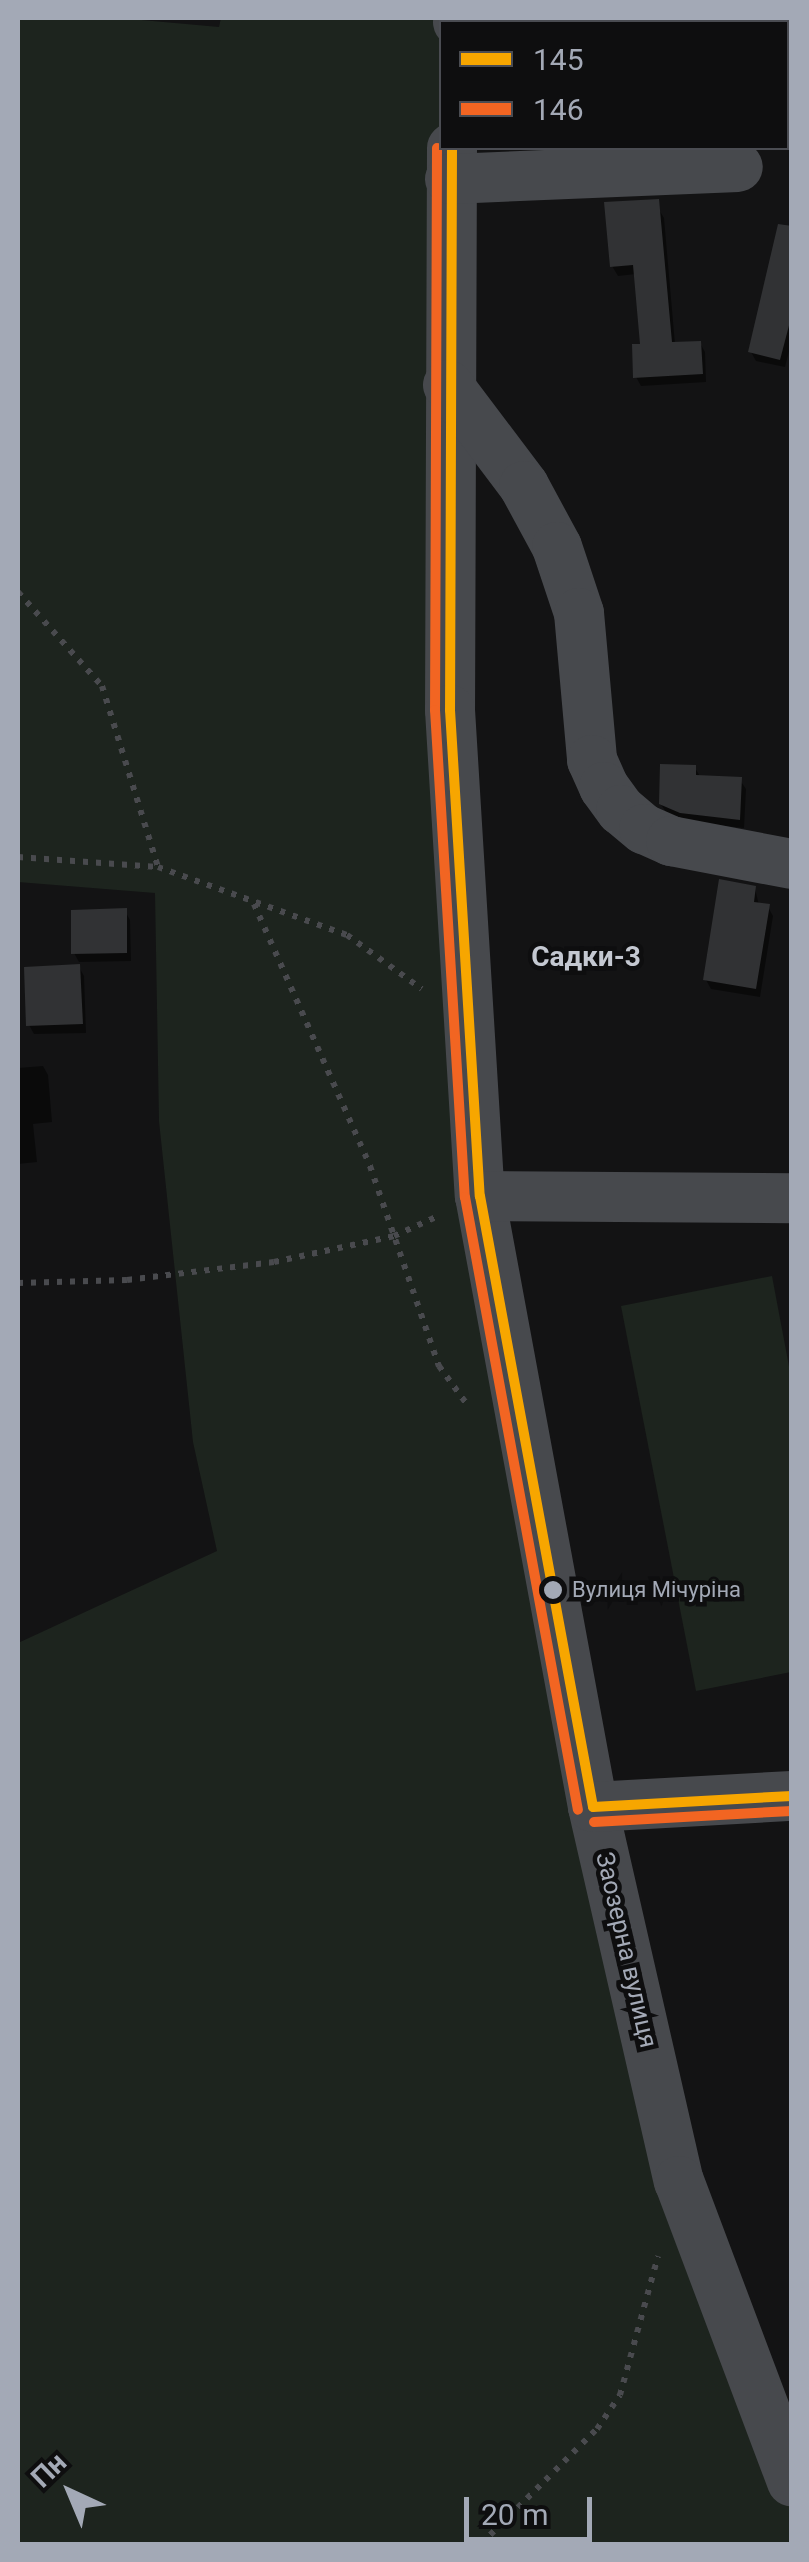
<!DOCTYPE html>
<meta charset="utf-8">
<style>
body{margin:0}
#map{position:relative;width:809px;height:2562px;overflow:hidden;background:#131314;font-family:Roboto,sans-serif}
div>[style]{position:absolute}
.green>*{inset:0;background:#1d241e}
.shadow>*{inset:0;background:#0007}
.building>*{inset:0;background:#313234}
.path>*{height:6px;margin-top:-3px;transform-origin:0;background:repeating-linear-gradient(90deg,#494a4e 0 5px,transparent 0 13px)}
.minor>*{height:50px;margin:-25px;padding:0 25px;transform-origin:25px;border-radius:25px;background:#47494d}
.bus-1>*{height:10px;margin:-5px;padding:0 5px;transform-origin:5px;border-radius:5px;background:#f7a600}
.bus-2>*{height:10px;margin:-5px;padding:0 5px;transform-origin:5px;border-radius:5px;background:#f26522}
.dots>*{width:28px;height:28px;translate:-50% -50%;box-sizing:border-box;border:5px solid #0e0e0f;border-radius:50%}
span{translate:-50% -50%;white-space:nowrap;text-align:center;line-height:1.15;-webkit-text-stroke:9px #0e0e0f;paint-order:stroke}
.bus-label{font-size:22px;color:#a3a9b6}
.left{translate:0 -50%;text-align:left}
.street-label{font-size:25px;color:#a3a9b6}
.neighbourhood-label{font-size:28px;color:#c4c8d1;font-weight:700}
.frame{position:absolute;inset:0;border:20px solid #a3a9b6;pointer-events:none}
.legend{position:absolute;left:439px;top:20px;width:350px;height:130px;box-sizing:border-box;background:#0e0e0f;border:2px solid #4a4c52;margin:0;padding:12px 18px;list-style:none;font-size:30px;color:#a3a9b6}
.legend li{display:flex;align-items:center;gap:20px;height:50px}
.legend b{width:50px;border:2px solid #4a4c52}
.north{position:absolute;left:20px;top:2442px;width:100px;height:100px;-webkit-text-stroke:8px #0e0e0f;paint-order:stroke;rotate:316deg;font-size:28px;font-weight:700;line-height:40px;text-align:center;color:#a3a9b6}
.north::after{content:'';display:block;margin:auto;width:35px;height:45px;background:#a3a9b6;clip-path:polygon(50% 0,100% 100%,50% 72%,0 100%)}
.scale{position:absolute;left:464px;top:2497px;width:128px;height:45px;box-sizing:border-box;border:5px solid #a3a9b6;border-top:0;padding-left:12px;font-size:30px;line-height:35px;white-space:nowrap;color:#a3a9b6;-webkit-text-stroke:8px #0e0e0f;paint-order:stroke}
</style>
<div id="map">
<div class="green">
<div style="clip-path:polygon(18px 18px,119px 18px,219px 27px,221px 18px,459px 18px,442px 22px,442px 148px,467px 1021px,593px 1807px,791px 2481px,791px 2544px,18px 2544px,18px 1643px,217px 1551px,193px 1442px,159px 1121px,155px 893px,18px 882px)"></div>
<div style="clip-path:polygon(772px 1276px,791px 1377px,791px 1672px,696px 1691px,621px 1306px)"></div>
</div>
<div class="shadow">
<div style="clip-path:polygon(771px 18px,792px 18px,792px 51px,786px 50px,786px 22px,770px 22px)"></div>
<div style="clip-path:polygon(658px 208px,664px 218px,675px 344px,700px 343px,705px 352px,706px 382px,641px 386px,636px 377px,643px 346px,636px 274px,618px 276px,612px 266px)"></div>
<div style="clip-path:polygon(792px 295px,792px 340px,785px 367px,756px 361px,751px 352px)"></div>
<div style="clip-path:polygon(695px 768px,701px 778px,740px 780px,746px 789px,744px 828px,687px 822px,666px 812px,660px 803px)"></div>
<div style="clip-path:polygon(755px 889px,759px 905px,768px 907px,773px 916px,760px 997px,711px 989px,706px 980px)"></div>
<div style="clip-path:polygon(125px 911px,130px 920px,131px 961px,79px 962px,74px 953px)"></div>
<div style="clip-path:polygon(79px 967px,84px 976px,86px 1033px,34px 1034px,29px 1025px)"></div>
<div style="clip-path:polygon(43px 1066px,48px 1075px,52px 1122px,33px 1124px,37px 1162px,18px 1164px,18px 1068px)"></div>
</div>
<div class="building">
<div style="clip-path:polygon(659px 199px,672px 342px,701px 341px,703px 374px,633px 378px,632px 344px,640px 344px,633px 265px,610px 267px,604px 202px)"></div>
<div style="clip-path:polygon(778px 224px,792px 226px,792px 314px,780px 360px,748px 352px)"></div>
<div style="clip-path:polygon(660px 764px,696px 765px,696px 775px,742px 777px,740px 820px,680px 813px,659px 804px)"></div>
<div style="clip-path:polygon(719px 879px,756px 886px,754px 902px,770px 904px,756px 989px,703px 980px)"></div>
<div style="clip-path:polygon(127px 908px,127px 953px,71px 954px,71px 910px)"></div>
<div style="clip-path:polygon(80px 964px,83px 1024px,26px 1026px,24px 967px)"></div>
</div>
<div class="path">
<div style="left:18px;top:592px;width:126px;rotate:48.2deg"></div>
<div style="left:102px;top:686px;width:189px;rotate:72.8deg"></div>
<div style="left:18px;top:857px;width:140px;rotate:4.1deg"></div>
<div style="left:158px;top:867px;width:201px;rotate:19.8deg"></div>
<div style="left:347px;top:935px;width:92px;rotate:35.8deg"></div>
<div style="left:254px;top:904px;width:287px;rotate:66.1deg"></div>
<div style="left:370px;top:1166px;width:212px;rotate:71deg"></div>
<div style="left:439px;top:1366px;width:51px;rotate:53.8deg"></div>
<div style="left:18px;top:1283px;width:109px;rotate:-1.6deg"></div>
<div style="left:127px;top:1280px;width:148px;rotate:-7deg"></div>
<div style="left:274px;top:1262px;width:123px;rotate:-12.2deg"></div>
<div style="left:394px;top:1236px;width:48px;rotate:-24.4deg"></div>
<div style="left:481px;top:2544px;width:163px;rotate:-44.8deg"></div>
<div style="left:597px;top:2429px;width:41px;rotate:-55.9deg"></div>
<div style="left:620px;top:2395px;width:144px;rotate:-74.7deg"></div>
</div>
<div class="minor">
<div style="left:458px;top:22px;width:4px;rotate:-76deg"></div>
<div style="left:452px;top:148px;width:562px;rotate:90.2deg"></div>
<div style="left:450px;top:710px;width:487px;rotate:86.5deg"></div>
<div style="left:480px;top:1196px;width:621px;rotate:79.52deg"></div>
<div style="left:593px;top:1807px;width:384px;rotate:77.1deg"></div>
<div style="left:679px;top:2181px;width:321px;rotate:69.4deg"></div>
<div style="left:450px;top:179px;width:288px;rotate:-2.4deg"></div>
<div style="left:448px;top:385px;width:126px;rotate:53deg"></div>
<div style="left:524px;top:486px;width:69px;rotate:61.6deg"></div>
<div style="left:557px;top:547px;width:70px;rotate:71.6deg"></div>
<div style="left:579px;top:613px;width:148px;rotate:84.9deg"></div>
<div style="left:592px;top:760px;width:30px;rotate:66deg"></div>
<div style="left:604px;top:787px;width:29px;rotate:54deg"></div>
<div style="left:621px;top:810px;width:30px;rotate:40deg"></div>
<div style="left:644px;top:829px;width:30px;rotate:24deg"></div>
<div style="left:671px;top:841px;width:123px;rotate:10.8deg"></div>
<div style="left:480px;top:1196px;width:312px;rotate:0.4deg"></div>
<div style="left:593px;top:1807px;width:199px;rotate:-3.2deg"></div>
</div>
<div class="bus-1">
<div style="left:452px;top:148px;width:562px;rotate:90.2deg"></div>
<div style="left:450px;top:710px;width:487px;rotate:86.5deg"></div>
<div style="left:480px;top:1196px;width:621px;rotate:79.52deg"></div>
<div style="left:593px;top:1807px;width:199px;rotate:-3.2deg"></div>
</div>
<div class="bus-2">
<div style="left:437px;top:148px;width:562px;rotate:90.2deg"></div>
<div style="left:435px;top:710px;width:488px;rotate:86.5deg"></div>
<div style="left:465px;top:1197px;width:623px;rotate:79.56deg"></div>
<div style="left:594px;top:1822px;width:198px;rotate:-3.2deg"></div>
</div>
<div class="dots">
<div style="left:553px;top:1590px;background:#a3a9b6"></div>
</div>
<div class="bus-label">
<span class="left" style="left:572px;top:1590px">Вулиця Мічуріна</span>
</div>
<div class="street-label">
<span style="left:626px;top:1950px;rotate:77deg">Заозерна вулиця</span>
</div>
<div class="neighbourhood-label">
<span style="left:586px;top:957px">Садки-3</span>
</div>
<div class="frame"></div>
<ul class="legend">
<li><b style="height:12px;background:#f7a600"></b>145</li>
<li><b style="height:12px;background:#f26522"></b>146</li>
</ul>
<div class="north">Пн</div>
<div class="scale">20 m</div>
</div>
